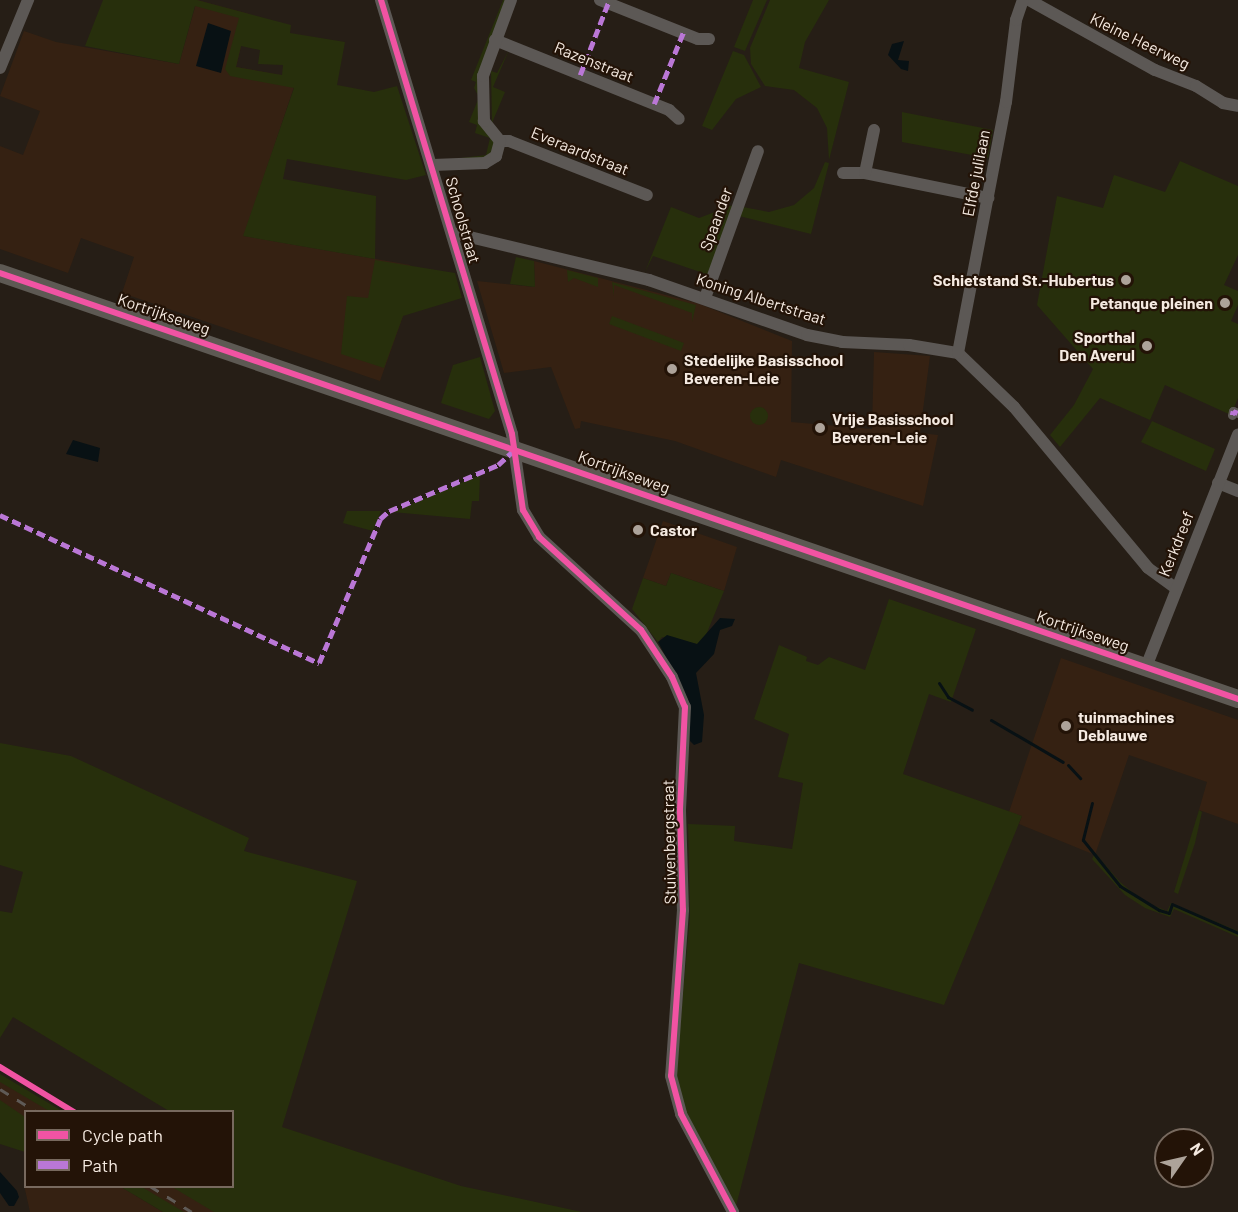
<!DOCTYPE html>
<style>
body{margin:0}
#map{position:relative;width:1238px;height:1212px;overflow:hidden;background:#261e16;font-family:Barlow,sans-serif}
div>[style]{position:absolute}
.built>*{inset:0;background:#352112}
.green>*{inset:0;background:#272f0c}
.round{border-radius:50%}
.water>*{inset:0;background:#081114}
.stream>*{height:3px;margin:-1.5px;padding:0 1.5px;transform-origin:1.5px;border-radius:1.5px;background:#081114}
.pedestrian>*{height:9px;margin:-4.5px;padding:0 4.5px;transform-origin:4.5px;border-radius:4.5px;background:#5c5855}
.minor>*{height:12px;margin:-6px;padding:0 6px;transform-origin:6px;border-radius:6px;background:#5c5855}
.primary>*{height:18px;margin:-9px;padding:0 9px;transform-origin:9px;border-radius:9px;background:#5d5953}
.rail>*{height:3px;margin-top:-1.5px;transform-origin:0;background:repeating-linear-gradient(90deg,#5f5a56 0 10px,transparent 0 20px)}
.quiet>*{height:4.5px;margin-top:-2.25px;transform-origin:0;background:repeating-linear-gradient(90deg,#ba77d6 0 9px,transparent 0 13.5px)}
.cycleway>*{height:6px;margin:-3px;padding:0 3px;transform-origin:3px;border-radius:3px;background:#f153a3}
.dots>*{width:16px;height:16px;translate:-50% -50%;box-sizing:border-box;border:3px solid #231307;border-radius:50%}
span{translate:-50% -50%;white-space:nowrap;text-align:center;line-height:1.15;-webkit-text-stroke:4.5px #231307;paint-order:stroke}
.street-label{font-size:16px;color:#f5eae1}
.poi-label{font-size:16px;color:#f5eae1;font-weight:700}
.right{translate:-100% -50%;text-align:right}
.left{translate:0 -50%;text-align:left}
.legend{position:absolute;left:24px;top:1110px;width:210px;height:78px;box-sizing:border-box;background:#231307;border:2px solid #77695e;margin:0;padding:8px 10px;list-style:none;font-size:18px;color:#f5eae1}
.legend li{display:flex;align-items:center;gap:12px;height:30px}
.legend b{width:30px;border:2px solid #77695e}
.north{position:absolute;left:1154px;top:1128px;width:60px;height:60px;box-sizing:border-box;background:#231307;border:2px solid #77695e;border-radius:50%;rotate:56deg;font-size:16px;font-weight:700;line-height:24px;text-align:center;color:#f5eae1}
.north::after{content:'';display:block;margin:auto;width:21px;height:27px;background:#ada39a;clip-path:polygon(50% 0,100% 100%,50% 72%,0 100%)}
</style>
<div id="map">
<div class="built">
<div style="clip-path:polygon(197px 0,249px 14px,236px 67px,297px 78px,244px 236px,410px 265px,403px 316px,380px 381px,122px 293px,134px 257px,81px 238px,68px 273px,0 249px,0 146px,23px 155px,40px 111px,0 96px,24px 31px,56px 42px,179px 64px)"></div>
<div style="clip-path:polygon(534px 261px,697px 303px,792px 341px,791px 422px,872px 429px,874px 352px,930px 356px,920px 433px,938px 435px,923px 506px,781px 460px,776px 477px,675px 441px,581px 421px,580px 428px,575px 429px,551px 367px,504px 373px,477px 281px,535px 287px)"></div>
<div style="clip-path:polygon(663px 521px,737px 547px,724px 591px,671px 573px,666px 586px,643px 578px)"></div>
<div style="clip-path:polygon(1061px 658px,1238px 720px,1238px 824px,1199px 810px,1207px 782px,1129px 755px,1095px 855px,1019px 824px,1022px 816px,1009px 812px)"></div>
<div style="clip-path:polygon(0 1079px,53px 1111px,26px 1112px,25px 1121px,0 1106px)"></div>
<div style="clip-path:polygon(25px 1175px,26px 1186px,121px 1187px,163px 1212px,30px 1212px,24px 1185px)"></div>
<div style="clip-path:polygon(138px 1187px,175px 1187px,217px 1212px,178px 1212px)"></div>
</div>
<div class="green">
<div style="clip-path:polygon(evenodd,103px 0,197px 0,291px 25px,290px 33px,345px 42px,337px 85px,374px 92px,397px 86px,426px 175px,406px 180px,287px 159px,283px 179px,376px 196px,375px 259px,243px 236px,294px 88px,230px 76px,225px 69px,239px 18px,195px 6px,179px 64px,85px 46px,103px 0,241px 46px,260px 50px,258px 64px,283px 65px,282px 75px,236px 67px,241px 46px)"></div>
<div style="clip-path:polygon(503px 0,508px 0,480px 83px,495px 141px,491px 158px,444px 160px,486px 155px,490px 138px,475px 133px,477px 125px,469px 122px,479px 97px,474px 88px,476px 82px,471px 80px)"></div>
<div style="clip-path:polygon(753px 0,767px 0,745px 51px,734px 47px)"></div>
<div style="clip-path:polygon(770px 0,829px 0,805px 42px,799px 68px,849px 82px,829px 160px,827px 128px,817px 108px,794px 90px,765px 86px,751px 64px,750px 48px)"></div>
<div style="clip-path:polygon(509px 50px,493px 87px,505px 92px,492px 123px,491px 71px,497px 73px)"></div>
<div style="clip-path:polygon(733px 51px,744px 55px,761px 87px,736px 99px,712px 130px,702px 126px)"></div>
<div style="clip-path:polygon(902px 112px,993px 130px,988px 158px,902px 142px)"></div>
<div style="clip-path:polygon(1180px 161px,1238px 186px,1238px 255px,1224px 285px,1238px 291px,1238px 305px,1231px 321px,1238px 324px,1238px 398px,1231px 415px,1165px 385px,1150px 420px,1100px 398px,1060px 447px,1050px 435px,1074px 405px,1093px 369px,1037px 305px,1057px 196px,1103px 208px,1114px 175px,1165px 192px)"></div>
<div style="clip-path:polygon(825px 162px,829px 163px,811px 234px,739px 216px,743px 207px,769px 212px,794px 205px,814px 188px)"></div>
<div style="clip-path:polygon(733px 205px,709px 275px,653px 256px,645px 272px,671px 207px,699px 218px)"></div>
<div style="clip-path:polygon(516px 257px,534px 261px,535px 287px,510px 284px)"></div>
<div style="clip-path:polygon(375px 260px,455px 273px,462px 298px,403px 316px,384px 368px,341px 354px,347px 296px,368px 298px)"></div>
<div style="clip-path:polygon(567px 270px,598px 278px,598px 287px,574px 278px,568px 282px)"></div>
<div style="clip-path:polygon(612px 282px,696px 305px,692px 322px,692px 313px,614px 285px,614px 296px)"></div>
<div style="clip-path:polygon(612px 316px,684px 343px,681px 351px,609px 324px)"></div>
<div style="clip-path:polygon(480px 357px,495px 411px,489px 419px,441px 403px,453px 365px)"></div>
<div class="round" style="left:750px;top:407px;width:18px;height:18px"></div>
<div style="clip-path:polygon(1152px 421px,1215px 449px,1206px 471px,1141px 442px)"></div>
<div style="clip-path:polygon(480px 475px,479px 501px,472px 501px,470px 519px,392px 512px)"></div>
<div style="clip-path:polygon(347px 511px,381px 511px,373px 531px,343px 523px)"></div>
<div style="clip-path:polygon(671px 573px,724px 591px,704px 640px,697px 644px,662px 637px,658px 642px,632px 609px,643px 578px,666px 586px)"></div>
<div style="clip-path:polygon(889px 599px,976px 629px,951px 702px,929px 694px,903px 774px,1022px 816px,944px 1005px,799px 963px,736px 1206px,684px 1108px,676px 1073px,690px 915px,688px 824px,735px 826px,734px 841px,792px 849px,803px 783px,778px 777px,789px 734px,754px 719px,779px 645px,807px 657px,806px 661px,818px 665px,829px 657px,865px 670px)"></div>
<div style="clip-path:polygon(0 743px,71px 756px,249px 838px,244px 851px,357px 881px,282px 1127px,461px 1186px,582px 1212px,214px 1212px,172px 1187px,232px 1186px,232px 1112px,169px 1111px,13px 1017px,0 1038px,0 911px,12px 913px,23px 872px,0 865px)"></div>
<div style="clip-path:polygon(1199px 810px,1202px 812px,1195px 843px,1178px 894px,1174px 892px)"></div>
<div style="clip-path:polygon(1095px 853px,1120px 882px,1143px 901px,1167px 911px,1171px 903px,1238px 931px,1238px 937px,1174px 909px,1170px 917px,1145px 908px,1125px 895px,1092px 859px)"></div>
<div style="clip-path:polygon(0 1074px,62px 1111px,49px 1111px,0 1082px)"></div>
<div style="clip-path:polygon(0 1100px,25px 1117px,25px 1152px,0 1144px)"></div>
<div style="clip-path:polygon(121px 1187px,142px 1187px,184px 1212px,163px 1212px)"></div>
</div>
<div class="water">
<div style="clip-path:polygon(208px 23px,231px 31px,221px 73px,196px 66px)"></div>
<div style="clip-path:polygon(904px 41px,898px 60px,909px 61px,908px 71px,901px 69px,888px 55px,892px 44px)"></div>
<div style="clip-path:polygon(73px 440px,100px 448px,98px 462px,66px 454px)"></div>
<div style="clip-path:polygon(720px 618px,735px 619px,732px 626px,720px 630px,714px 654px,696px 673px,704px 715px,702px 742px,694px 745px,690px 741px,688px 699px,658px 642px,667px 635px,697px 644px)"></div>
<div style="clip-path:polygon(0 1172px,17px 1191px,19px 1197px,14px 1206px,9px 1206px,0 1193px)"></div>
</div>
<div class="stream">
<div style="left:939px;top:683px;width:17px;rotate:57deg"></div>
<div style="left:948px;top:697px;width:27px;rotate:28deg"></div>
<div style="left:991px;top:720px;width:83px;rotate:30.3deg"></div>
<div style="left:1068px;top:765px;width:18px;rotate:47deg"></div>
<div style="left:1092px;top:803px;width:38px;rotate:104deg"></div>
<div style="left:1083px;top:840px;width:59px;rotate:51.2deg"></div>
<div style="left:1120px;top:886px;width:46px;rotate:31.6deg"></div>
<div style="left:1159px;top:910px;width:10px;rotate:17deg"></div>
<div style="left:1169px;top:913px;width:9px;rotate:-72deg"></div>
<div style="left:1172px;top:904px;width:72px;rotate:23.7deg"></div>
</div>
<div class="pedestrian">
<div style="left:1232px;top:415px;width:4px;rotate:-76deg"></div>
<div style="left:1233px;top:411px;width:5px;rotate:22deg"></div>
</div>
<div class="minor">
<div style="left:381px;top:0;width:453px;rotate:73.2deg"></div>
<div style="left:512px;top:434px;width:77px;rotate:81.8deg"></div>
<div style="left:523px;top:510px;width:31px;rotate:59deg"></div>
<div style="left:539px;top:537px;width:138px;rotate:42.4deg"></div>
<div style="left:641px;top:630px;width:56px;rotate:56.6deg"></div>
<div style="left:672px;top:677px;width:33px;rotate:67deg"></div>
<div style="left:685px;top:707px;width:104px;rotate:92.8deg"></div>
<div style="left:680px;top:811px;width:99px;rotate:88.3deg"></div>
<div style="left:683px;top:910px;width:166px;rotate:94.1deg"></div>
<div style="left:671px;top:1076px;width:39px;rotate:75deg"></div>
<div style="left:681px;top:1114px;width:111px;rotate:62deg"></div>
<div style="left:600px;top:0;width:105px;rotate:21.7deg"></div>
<div style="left:698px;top:39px;width:11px"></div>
<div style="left:1029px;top:0;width:144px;rotate:29.1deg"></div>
<div style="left:1155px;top:70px;width:44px;rotate:21.3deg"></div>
<div style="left:1196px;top:86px;width:32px;rotate:32deg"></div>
<div style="left:1223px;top:103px;width:15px;rotate:11deg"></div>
<div style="left:495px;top:40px;width:188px;rotate:21.9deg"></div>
<div style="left:669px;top:110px;width:13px;rotate:42deg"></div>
<div style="left:0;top:68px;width:74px;rotate:-67.6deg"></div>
<div style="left:500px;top:141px;width:9px"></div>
<div style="left:509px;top:141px;width:148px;rotate:21.4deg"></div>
<div style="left:433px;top:165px;width:52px;rotate:-2.2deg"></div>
<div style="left:485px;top:163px;width:13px;rotate:-32deg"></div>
<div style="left:496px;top:156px;width:16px;rotate:-75deg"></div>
<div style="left:500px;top:141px;width:26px;rotate:-129deg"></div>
<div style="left:484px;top:121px;width:45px;rotate:-91.3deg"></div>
<div style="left:483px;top:76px;width:81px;rotate:-69.8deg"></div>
<div style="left:843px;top:173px;width:22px"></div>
<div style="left:865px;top:173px;width:126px;rotate:11.5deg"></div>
<div style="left:865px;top:173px;width:44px;rotate:-78.2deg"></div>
<div style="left:453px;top:233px;width:202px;rotate:13.5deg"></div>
<div style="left:649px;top:280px;width:167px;rotate:19.2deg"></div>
<div style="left:807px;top:335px;width:36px;rotate:11deg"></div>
<div style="left:842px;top:342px;width:67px;rotate:2.6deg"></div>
<div style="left:909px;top:345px;width:50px;rotate:9.3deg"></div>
<div style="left:958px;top:353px;width:78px;rotate:44deg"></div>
<div style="left:1014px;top:407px;width:209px;rotate:50.2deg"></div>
<div style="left:1148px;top:568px;width:34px;rotate:36deg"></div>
<div style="left:705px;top:298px;width:156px;rotate:-70.2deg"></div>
<div style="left:958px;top:353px;width:256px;rotate:-79.2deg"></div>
<div style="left:1006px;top:102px;width:83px;rotate:-83deg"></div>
<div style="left:1016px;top:20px;width:21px;rotate:-71deg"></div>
<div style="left:1218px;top:483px;width:22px;rotate:22deg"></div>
<div style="left:1146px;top:667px;width:250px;rotate:-68.4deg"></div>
</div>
<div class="primary">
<div style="left:0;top:273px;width:1309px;rotate:18.99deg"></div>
</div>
<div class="rail">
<div style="left:0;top:1089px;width:44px;rotate:31.9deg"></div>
<div style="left:150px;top:1186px;width:49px;rotate:31.8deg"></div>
</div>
<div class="quiet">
<div style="left:580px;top:75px;width:77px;rotate:-68.7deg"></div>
<div style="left:654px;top:104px;width:77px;rotate:-67.8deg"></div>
<div style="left:1232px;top:415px;width:4px;rotate:-76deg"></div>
<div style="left:1233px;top:411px;width:5px;rotate:22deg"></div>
<div style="left:0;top:515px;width:352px;rotate:24.9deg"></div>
<div style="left:319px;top:663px;width:156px;rotate:-67deg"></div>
<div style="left:380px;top:519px;width:12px;rotate:-42deg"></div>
<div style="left:389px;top:511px;width:118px;rotate:-22.9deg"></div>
<div style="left:498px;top:465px;width:25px;rotate:-43deg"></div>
</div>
<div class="cycleway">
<div style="left:381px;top:0;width:453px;rotate:73.2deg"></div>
<div style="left:512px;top:434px;width:77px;rotate:81.8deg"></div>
<div style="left:523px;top:510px;width:31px;rotate:59deg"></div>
<div style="left:539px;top:537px;width:138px;rotate:42.4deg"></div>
<div style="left:641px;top:630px;width:56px;rotate:56.6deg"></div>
<div style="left:672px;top:677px;width:33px;rotate:67deg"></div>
<div style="left:685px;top:707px;width:104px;rotate:92.8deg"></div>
<div style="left:680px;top:811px;width:99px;rotate:88.3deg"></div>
<div style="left:683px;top:910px;width:166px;rotate:94.1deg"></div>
<div style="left:671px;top:1076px;width:39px;rotate:75deg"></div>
<div style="left:681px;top:1114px;width:111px;rotate:62deg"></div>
<div style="left:0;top:273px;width:1309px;rotate:18.99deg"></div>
<div style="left:0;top:1067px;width:87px;rotate:31.3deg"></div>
</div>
<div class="dots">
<div style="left:1126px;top:280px;background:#ada39a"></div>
<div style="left:1225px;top:303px;background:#ada39a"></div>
<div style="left:1147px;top:346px;background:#ada39a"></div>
<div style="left:672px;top:369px;background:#ada39a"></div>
<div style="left:820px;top:428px;background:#ada39a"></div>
<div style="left:638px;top:530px;background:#ada39a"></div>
<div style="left:1066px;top:726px;background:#ada39a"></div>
</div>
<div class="street-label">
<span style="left:1140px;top:41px;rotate:26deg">Kleine Heerweg</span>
<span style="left:594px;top:62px;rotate:22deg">Razenstraat</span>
<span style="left:580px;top:151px;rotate:22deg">Everaardstraat</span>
<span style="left:976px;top:173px;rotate:-79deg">Elfde julilaan</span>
<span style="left:716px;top:219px;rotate:-70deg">Spaander</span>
<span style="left:463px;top:220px;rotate:74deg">Schoolstraat</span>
<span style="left:761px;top:299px;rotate:18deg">Koning Albertstraat</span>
<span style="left:164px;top:314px;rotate:19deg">Kortrijkseweg</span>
<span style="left:624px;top:472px;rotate:20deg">Kortrijkseweg</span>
<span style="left:1176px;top:544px;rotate:-68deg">Kerkdreef</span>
<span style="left:1083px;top:631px;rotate:19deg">Kortrijkseweg</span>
<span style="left:669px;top:842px;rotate:-91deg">Stuivenbergstraat</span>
</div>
<div class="poi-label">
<span class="right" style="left:1114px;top:280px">Schietstand St.-Hubertus</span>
<span class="right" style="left:1213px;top:303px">Petanque pleinen</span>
<span class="right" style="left:1135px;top:346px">Sporthal<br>Den Averul</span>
<span class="left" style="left:684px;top:369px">Stedelijke Basisschool<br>Beveren-Leie</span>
<span class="left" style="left:832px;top:428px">Vrije Basisschool<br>Beveren-Leie</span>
<span class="left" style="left:650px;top:530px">Castor</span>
<span class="left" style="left:1078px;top:726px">tuinmachines<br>Deblauwe</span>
</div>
<ul class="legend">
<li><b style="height:8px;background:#f153a3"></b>Cycle path</li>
<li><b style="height:8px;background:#ba77d6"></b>Path</li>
</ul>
<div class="north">N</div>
</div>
